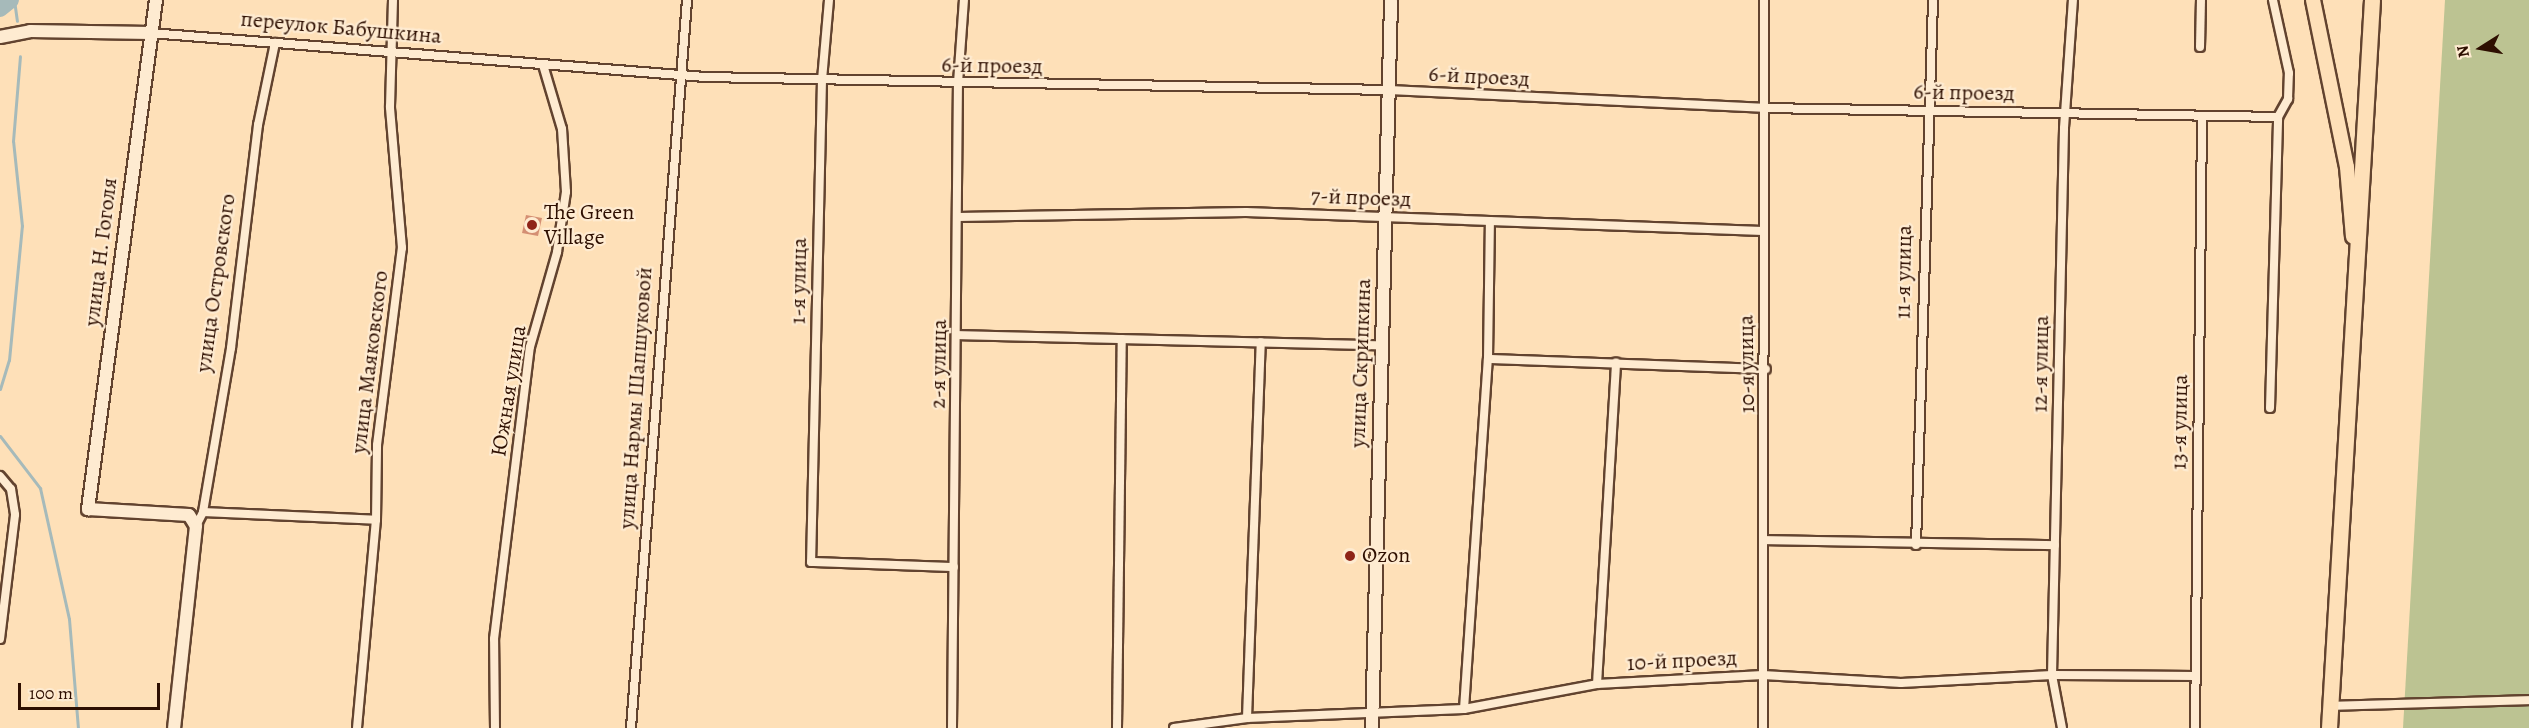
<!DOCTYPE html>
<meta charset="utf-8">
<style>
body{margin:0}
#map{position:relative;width:2529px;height:728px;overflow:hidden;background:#fee0b8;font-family:Alegreya,serif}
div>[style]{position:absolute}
.green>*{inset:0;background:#bcc392}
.stream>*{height:3px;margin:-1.5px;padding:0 1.5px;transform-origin:1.5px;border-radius:1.5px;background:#a6baba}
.river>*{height:16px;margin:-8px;padding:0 8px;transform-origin:8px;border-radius:8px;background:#a6baba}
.building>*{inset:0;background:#d48f73}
.roads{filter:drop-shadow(2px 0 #62432f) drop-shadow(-2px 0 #62432f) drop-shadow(0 2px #62432f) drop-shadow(0 -2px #62432f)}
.street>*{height:8px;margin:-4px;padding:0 4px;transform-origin:4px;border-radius:4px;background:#feebd1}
.secondary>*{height:12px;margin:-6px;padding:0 6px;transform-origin:6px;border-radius:6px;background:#feebd1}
.primary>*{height:14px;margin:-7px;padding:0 7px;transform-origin:7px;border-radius:7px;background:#fee0b8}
.highway>*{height:15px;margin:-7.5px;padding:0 7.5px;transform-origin:7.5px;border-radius:7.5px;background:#fee0b8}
.dots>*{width:16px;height:16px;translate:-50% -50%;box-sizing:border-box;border:3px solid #feebd1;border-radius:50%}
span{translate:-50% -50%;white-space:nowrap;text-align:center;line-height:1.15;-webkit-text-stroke:4.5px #feebd1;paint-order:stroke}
.street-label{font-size:22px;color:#2e0f01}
.poi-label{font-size:22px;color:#2e0f01}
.left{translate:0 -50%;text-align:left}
.north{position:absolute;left:2451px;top:18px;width:60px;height:60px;-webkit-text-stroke:4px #feebd1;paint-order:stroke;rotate:259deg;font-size:16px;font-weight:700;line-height:24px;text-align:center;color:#2e0f01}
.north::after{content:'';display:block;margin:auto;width:21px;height:27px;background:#2e0f01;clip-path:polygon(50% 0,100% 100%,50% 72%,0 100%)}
.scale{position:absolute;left:18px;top:683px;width:142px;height:27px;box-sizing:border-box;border:3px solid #2e0f01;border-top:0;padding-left:8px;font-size:18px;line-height:21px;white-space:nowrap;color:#2e0f01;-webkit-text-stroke:4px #feebd1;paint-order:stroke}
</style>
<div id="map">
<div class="green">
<div style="clip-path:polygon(2445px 0,2529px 0,2529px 728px,2403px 728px)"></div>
</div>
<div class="stream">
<div style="left:14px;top:0;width:21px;rotate:82deg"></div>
<div style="left:0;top:389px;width:30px;rotate:-73deg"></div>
<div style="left:9px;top:360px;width:135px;rotate:-84.5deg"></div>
<div style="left:22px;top:226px;width:85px;rotate:-96deg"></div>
<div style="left:13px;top:141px;width:85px;rotate:-85.3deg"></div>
<div style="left:0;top:436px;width:66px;rotate:52.4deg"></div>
<div style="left:40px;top:488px;width:134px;rotate:77.5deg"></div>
<div style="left:69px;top:619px;width:109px;rotate:85.3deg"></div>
</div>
<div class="river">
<div style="left:0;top:9px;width:14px;rotate:-39deg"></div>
</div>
<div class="building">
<div style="clip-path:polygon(526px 215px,542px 218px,538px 236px,522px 233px)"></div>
</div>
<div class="roads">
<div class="street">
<div style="left:829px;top:0;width:80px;rotate:95deg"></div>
<div style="left:822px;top:80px;width:482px;rotate:91.3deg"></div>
<div style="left:811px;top:562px;width:143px;rotate:2deg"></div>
<div style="left:150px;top:33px;width:557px;rotate:4.53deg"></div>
<div style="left:705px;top:77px;width:683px;rotate:1.09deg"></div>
<div style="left:1388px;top:90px;width:376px;rotate:2.7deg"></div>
<div style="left:1764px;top:108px;width:514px;rotate:1deg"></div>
<div style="left:2200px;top:47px;width:47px;rotate:-88.8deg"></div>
<div style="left:958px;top:217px;width:288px;rotate:-1deg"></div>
<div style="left:1246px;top:212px;width:517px;rotate:2.1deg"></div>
<div style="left:958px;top:335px;width:424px;rotate:1.4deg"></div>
<div style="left:1488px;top:359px;width:278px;rotate:2.1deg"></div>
<div style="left:2270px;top:408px;width:291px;rotate:-88.4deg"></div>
<div style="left:2278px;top:117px;width:21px;rotate:-61deg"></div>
<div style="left:2288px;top:99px;width:26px;rotate:-88deg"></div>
<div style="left:2289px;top:73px;width:75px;rotate:-102.4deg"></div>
<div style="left:0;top:476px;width:17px;rotate:50deg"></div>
<div style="left:11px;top:489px;width:26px;rotate:81deg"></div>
<div style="left:15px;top:515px;width:125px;rotate:96.9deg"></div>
<div style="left:203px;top:512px;width:173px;rotate:2.6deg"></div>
<div style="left:196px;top:526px;width:16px;rotate:-63deg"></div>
<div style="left:203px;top:512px;width:166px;rotate:-80.3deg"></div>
<div style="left:231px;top:348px;width:225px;rotate:-83.1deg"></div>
<div style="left:258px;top:125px;width:84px;rotate:-78.3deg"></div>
<div style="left:1764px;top:540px;width:291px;rotate:1deg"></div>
<div style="left:1916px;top:545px;width:545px;rotate:-88.21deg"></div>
<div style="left:1597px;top:684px;width:322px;rotate:-86.6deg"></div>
<div style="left:2331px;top:706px;width:198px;rotate:-1.7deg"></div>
<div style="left:1464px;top:709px;width:351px;rotate:-86.1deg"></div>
<div style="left:1488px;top:359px;width:138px;rotate:-89.2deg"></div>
<div style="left:1247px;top:718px;width:376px;rotate:-87.9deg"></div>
<div style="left:357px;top:728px;width:209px;rotate:-84.8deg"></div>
<div style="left:376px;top:520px;width:75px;rotate:-89.2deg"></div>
<div style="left:377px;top:445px;width:199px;rotate:-82.8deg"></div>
<div style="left:402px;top:248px;width:142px;rotate:-94.9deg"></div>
<div style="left:390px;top:107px;width:107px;rotate:-88.4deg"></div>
<div style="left:495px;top:728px;width:89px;rotate:-90.6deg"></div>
<div style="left:494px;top:639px;width:294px;rotate:-83deg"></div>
<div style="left:530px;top:347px;width:99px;rotate:-74.1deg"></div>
<div style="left:557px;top:252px;width:61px;rotate:-81.5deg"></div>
<div style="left:566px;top:192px;width:63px;rotate:-93.6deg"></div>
<div style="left:562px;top:129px;width:67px;rotate:-106.5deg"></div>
<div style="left:631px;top:728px;width:730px;rotate:-85.6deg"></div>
<div style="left:952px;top:728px;width:645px;rotate:-89.47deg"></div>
<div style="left:958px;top:83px;width:83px;rotate:-85.9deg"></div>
<div style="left:1117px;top:728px;width:389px;rotate:-89.3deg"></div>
<div style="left:1174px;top:728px;width:74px;rotate:-7.8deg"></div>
<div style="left:1247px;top:718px;width:217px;rotate:-2.4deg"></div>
<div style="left:1464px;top:709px;width:135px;rotate:-10.6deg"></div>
<div style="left:1597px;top:684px;width:166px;rotate:-3.1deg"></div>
<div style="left:1763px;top:675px;width:138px;rotate:3.3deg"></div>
<div style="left:1901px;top:683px;width:151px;rotate:-3deg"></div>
<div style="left:2052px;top:675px;width:143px;rotate:0.4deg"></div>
<div style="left:1763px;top:728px;width:728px;rotate:-89.92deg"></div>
<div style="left:2062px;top:728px;width:54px;rotate:-100.7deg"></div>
<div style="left:2052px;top:675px;width:547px;rotate:-88.74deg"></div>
<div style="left:2064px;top:128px;width:128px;rotate:-86deg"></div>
<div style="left:2195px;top:728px;width:611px;rotate:-89.34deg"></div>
</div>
<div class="secondary">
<div style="left:156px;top:0;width:514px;rotate:97.61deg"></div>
<div style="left:88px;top:509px;width:101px;rotate:3.4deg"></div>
<div style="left:189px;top:515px;width:13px;rotate:58deg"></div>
<div style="left:196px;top:526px;width:203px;rotate:96.2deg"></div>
<div style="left:0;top:37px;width:31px;rotate:-11deg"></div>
<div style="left:30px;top:31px;width:120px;rotate:1deg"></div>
<div style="left:1372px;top:728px;width:728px;rotate:-88.5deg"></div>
</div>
<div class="primary">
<div style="left:2313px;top:0;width:170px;rotate:78.5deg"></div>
<div style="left:2347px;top:167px;width:70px;rotate:85.1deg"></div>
</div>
<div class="highway">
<div style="left:2329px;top:728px;width:729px;rotate:-86.62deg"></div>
</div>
</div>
<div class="dots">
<div style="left:532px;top:225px;background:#8f2418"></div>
<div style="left:1350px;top:556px;background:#8f2418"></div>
</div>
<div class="street-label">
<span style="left:341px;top:28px;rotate:5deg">переулок Бабушкина</span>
<span style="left:992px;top:66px;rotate:1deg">6-й проезд</span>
<span style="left:1479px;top:77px;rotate:3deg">6-й проезд</span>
<span style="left:1964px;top:93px;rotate:1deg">6-й проезд</span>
<span style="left:1361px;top:198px;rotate:2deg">7-й проезд</span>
<span style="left:101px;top:252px;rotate:-83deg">улица Н. Гоголя</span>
<span style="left:1904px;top:272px;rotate:-89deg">11-я улица</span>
<span style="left:799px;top:281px;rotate:-89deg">1-я улица</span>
<span style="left:216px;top:283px;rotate:-82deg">улица Островского</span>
<span style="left:370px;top:362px;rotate:-83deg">улица Маяковского</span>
<span style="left:1361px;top:363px;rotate:-88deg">улица Скрипкина</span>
<span style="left:939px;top:364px;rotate:-89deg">2-я улица</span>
<span style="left:1747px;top:364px;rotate:-91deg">10-я улица</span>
<span style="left:2041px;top:364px;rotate:-89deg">12-я улица</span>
<span style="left:509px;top:391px;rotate:-81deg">Южная улица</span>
<span style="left:636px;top:398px;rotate:-86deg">улица Нармы Шапшуковой</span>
<span style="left:2180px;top:422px;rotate:-89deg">13-я улица</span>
<span style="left:1682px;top:661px;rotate:-3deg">10-й проезд</span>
</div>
<div class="poi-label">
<span class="left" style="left:544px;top:225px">The Green<br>Village</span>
<span class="left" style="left:1362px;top:556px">Ozon</span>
</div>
<div class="north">N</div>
<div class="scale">100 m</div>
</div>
